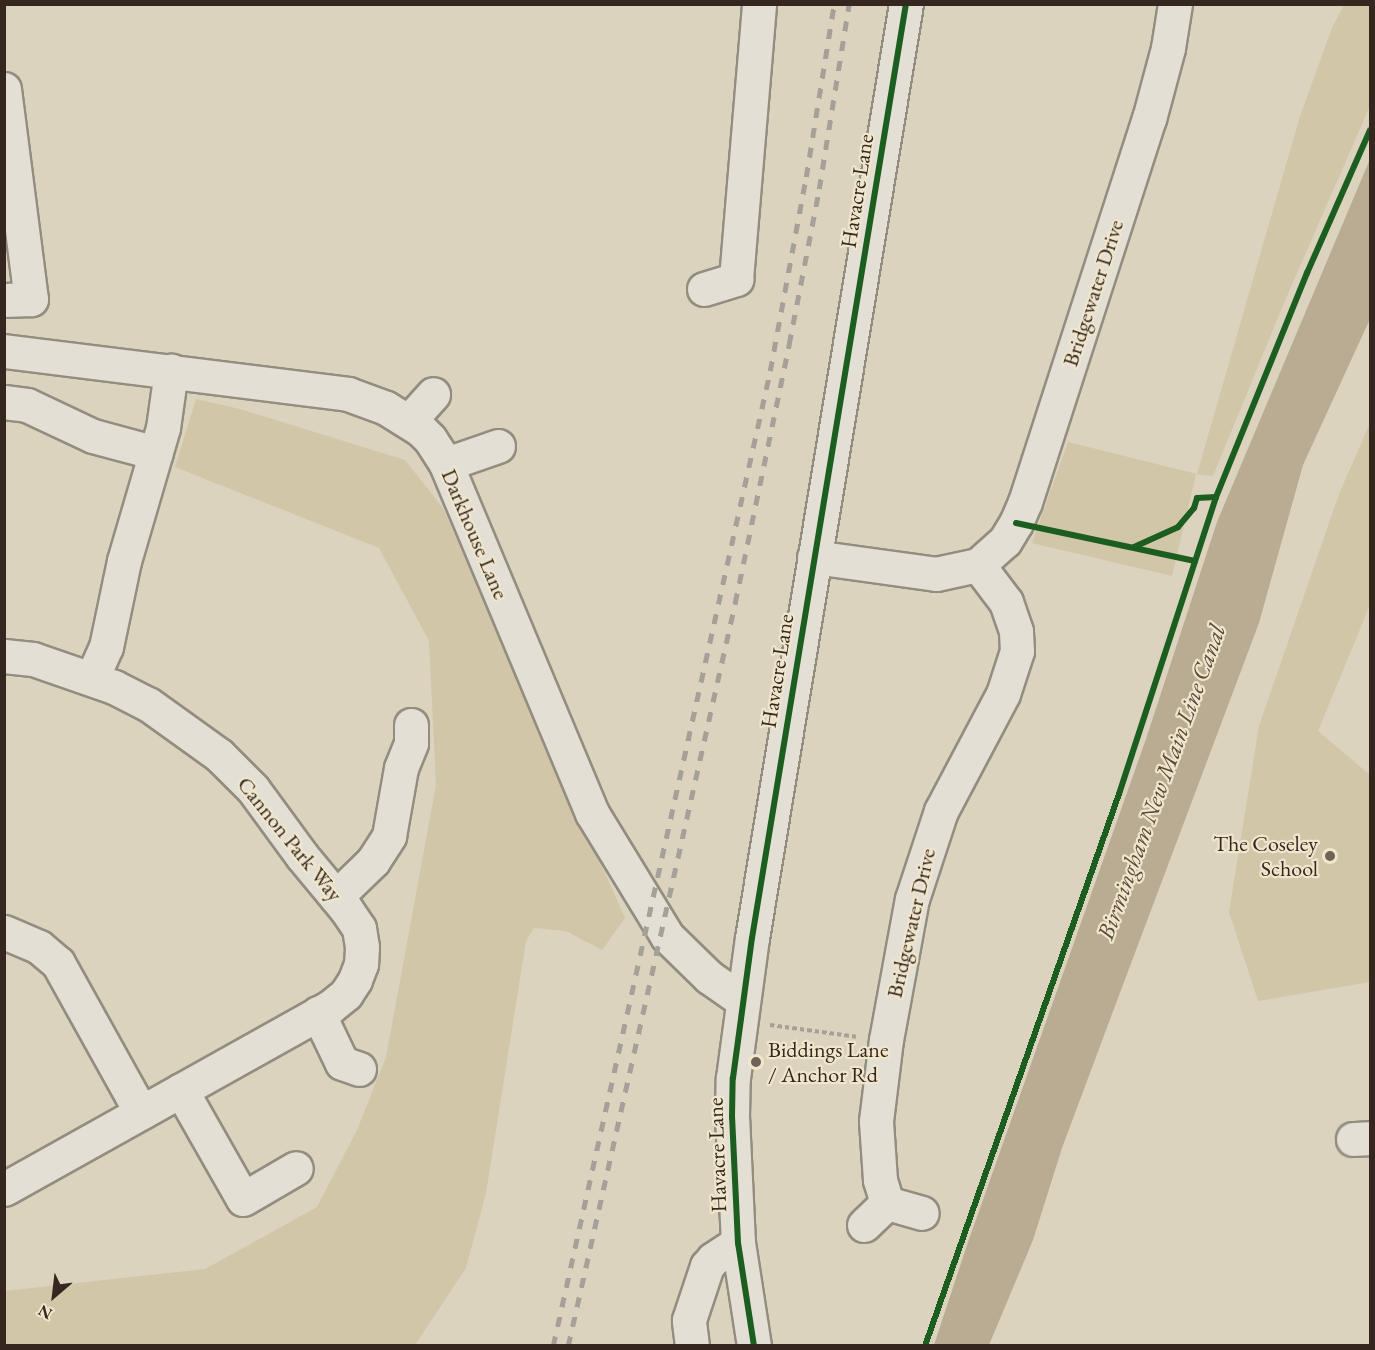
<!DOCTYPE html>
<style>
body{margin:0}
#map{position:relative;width:1375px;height:1350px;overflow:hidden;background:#dbd3be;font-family:"EB Garamond",serif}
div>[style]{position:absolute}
.green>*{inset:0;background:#d2c6a9}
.water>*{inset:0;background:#b9ac93}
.path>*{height:4px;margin-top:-2px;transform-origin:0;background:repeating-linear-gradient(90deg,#a5a098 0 4.5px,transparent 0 7.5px)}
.roads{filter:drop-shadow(2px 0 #938d80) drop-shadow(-2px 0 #938d80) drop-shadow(0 2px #938d80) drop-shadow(0 -2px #938d80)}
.minor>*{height:33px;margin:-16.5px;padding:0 16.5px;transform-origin:16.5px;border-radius:16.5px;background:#e3dfd4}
.rail>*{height:4.5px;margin-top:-2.25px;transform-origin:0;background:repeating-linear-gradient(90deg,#a5a098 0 10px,transparent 0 20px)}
.cycleway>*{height:6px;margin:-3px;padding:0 3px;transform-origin:3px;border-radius:3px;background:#1b5e20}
.dots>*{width:16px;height:16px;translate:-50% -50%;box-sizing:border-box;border:3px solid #f0e6cc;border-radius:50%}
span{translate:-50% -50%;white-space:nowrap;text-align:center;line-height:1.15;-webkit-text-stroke:4.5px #f0e6cc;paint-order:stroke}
.street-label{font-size:22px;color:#352720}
.poi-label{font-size:22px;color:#352720}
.right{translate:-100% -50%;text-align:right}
.left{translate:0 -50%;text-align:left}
.water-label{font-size:24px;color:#584a3d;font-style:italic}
.frame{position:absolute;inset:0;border:6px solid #352720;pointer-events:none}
.north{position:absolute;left:24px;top:1266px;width:60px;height:60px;-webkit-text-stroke:4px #f0e6cc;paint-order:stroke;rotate:208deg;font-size:16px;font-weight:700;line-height:24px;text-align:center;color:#352720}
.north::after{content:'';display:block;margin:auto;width:21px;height:27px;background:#352720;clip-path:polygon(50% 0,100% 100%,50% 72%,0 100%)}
</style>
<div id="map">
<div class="green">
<div style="clip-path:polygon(1344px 5px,1370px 5px,1370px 106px,1284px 303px,1213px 476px,1196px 474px,1172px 576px,1032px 543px,1068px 442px,1197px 474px,1300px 116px,1332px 28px)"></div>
<div style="clip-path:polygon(196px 399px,240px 409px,405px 460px,443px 508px,625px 918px,602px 950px,566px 931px,534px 928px,526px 941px,486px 1193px,466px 1268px,415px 1345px,5px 1345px,4px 1291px,205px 1269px,317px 1207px,357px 1130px,386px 1057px,436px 785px,429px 641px,379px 548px,175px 467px)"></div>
<div style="clip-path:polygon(1370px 423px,1370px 605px,1318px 731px,1370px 775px,1370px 982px,1258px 1001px,1229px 912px,1259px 726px,1339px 494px)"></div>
</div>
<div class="water">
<div style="clip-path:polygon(1370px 159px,1370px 319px,1303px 465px,1259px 623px,1118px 998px,1062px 1148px,1033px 1240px,989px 1345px,934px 1345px,967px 1245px,1146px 739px,1217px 522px)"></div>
</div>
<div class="path">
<div style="left:770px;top:1025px;width:89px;rotate:7.8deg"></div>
</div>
<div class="roads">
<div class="minor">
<div style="left:4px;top:89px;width:212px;rotate:82.7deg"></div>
<div style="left:31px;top:299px;width:27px;rotate:178deg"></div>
<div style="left:704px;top:289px;width:34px;rotate:-17deg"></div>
<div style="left:736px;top:279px;width:276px;rotate:-85.2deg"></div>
<div style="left:4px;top:351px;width:347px;rotate:7.1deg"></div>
<div style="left:348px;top:394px;width:40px;rotate:20.2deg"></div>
<div style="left:386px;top:408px;width:40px;rotate:32deg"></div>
<div style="left:420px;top:429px;width:14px;rotate:45deg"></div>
<div style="left:430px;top:439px;width:30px;rotate:57deg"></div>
<div style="left:446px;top:464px;width:378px;rotate:67.3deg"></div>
<div style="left:592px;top:813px;width:144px;rotate:58.6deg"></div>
<div style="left:667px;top:936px;width:59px;rotate:44.3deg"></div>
<div style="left:709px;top:977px;width:40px;rotate:34.9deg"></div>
<div style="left:4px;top:402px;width:23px;rotate:7deg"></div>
<div style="left:27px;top:405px;width:73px;rotate:25.2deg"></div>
<div style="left:93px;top:436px;width:65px;rotate:15.1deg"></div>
<div style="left:409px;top:421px;width:36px;rotate:-48deg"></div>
<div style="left:446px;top:464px;width:55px;rotate:-19.1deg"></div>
<div style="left:814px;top:557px;width:123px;rotate:7.9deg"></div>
<div style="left:936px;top:574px;width:43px;rotate:-12.1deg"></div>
<div style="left:978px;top:565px;width:36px;rotate:-42deg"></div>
<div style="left:1005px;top:541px;width:21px;rotate:-59deg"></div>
<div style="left:1016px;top:523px;width:23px;rotate:-67deg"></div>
<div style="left:1025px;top:502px;width:403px;rotate:-72.1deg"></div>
<div style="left:1149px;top:119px;width:73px;rotate:-75deg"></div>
<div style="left:1168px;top:48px;width:45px;rotate:-81deg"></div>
<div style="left:4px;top:656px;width:29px;rotate:6deg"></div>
<div style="left:33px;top:659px;width:86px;rotate:19.1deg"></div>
<div style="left:114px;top:687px;width:38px;rotate:27deg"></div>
<div style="left:148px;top:704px;width:87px;rotate:35.7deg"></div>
<div style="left:219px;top:755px;width:48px;rotate:45deg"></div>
<div style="left:253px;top:789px;width:83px;rotate:53.8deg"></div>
<div style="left:302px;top:856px;width:69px;rotate:50.3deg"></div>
<div style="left:346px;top:909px;width:23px;rotate:56deg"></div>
<div style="left:359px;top:928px;width:19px;rotate:81deg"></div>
<div style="left:362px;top:947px;width:17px;rotate:93deg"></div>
<div style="left:361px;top:964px;width:17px;rotate:111deg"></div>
<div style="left:355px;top:980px;width:17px;rotate:123deg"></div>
<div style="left:346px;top:994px;width:21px;rotate:141deg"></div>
<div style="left:330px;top:1007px;width:373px;rotate:150.8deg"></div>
<div style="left:92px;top:678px;width:34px;rotate:-66deg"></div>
<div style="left:106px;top:647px;width:88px;rotate:-78.2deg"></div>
<div style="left:124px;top:561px;width:139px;rotate:-73.7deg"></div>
<div style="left:163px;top:428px;width:58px;rotate:-82deg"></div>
<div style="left:336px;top:897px;width:52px;rotate:-44.2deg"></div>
<div style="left:373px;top:861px;width:30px;rotate:-57deg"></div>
<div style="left:389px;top:836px;width:69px;rotate:-80deg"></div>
<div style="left:401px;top:768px;width:27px;rotate:-68deg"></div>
<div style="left:411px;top:743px;width:18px;rotate:-90deg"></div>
<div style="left:4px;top:932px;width:38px;rotate:23deg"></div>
<div style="left:39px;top:947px;width:25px;rotate:40deg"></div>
<div style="left:58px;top:963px;width:171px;rotate:60.9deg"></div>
<div style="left:318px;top:1013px;width:55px;rotate:64.4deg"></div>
<div style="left:342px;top:1063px;width:18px;rotate:19deg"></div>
<div style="left:181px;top:1090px;width:125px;rotate:60.4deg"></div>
<div style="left:243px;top:1199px;width:61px;rotate:-30.3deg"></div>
<div style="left:1353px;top:1139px;width:17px;rotate:-3deg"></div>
<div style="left:887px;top:1203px;width:24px;rotate:-107deg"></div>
<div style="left:880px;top:1180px;width:59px;rotate:-93.9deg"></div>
<div style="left:876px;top:1121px;width:82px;rotate:-83deg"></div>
<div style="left:886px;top:1040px;width:143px;rotate:-79.6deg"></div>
<div style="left:912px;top:899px;width:93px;rotate:-71.8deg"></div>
<div style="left:941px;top:811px;width:132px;rotate:-62.1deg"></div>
<div style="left:1003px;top:694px;width:45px;rotate:-72deg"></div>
<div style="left:1017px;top:651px;width:20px;rotate:-93deg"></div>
<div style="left:1016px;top:631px;width:31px;rotate:-109deg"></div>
<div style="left:1006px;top:602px;width:46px;rotate:-127.1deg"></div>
<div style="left:864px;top:1225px;width:32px;rotate:-44deg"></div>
<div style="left:887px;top:1203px;width:36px;rotate:16deg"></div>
<div style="left:692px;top:1346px;width:26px;rotate:-97deg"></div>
<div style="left:689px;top:1320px;width:57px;rotate:-71.6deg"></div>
<div style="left:707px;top:1266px;width:9px;rotate:-49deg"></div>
<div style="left:713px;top:1259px;width:30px;rotate:-33deg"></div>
<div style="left:754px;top:1346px;width:104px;rotate:-98.8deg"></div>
<div style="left:738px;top:1243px;width:126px;rotate:-92.7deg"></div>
<div style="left:732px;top:1117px;width:39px;rotate:-89deg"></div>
<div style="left:733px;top:1078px;width:141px;rotate:-82.3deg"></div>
<div style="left:752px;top:938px;width:947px;rotate:-80.64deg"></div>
</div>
</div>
<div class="rail">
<div style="left:553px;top:1346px;width:999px;rotate:-77.45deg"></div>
<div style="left:770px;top:371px;width:197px;rotate:-79.5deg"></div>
<div style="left:806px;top:177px;width:175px;rotate:-80.8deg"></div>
<div style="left:568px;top:1346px;width:762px;rotate:-77.33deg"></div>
<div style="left:735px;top:603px;width:265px;rotate:-78.2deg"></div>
<div style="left:789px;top:344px;width:158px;rotate:-79deg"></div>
<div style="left:819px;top:189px;width:187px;rotate:-80.8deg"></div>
</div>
<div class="cycleway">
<div style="left:1016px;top:523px;width:183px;rotate:12deg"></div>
<div style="left:1134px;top:547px;width:48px;rotate:-24.4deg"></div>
<div style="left:1178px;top:527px;width:25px;rotate:-50deg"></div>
<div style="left:1194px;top:508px;width:10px;rotate:-73deg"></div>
<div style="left:1197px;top:498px;width:19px;rotate:-3deg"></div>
<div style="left:754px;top:1346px;width:104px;rotate:-98.8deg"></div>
<div style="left:738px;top:1243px;width:126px;rotate:-92.7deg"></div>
<div style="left:732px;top:1117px;width:39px;rotate:-89deg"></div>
<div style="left:733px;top:1078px;width:141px;rotate:-82.3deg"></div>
<div style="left:752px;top:938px;width:947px;rotate:-80.64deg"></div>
<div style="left:925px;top:1346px;width:585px;rotate:-70.64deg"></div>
<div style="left:1119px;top:794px;width:312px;rotate:-71.9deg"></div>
<div style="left:1216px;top:497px;width:242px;rotate:-67.9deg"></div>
<div style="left:1307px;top:273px;width:156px;rotate:-66.2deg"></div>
</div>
<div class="dots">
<div style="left:1330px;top:856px;background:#6f6357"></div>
<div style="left:756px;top:1062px;background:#6f6357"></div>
</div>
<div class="street-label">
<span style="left:857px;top:191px;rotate:-81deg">Havacre Lane</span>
<span style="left:1093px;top:293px;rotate:-72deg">Bridgewater Drive</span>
<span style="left:475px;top:534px;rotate:67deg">Darkhouse Lane</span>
<span style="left:777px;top:671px;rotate:-81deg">Havacre Lane</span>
<span style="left:290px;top:839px;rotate:51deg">Cannon Park Way</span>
<span style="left:911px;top:923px;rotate:-77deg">Bridgewater Drive</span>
<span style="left:717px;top:1155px;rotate:-92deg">Havacre Lane</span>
</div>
<div class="poi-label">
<span class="right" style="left:1318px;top:856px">The Coseley<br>School</span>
<span class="left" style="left:768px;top:1062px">Biddings Lane<br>/ Anchor Rd</span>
</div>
<div class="water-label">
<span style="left:1161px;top:782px;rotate:-70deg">Birmingham New Main Line Canal</span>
</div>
<div class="frame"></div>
<div class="north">N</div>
</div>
